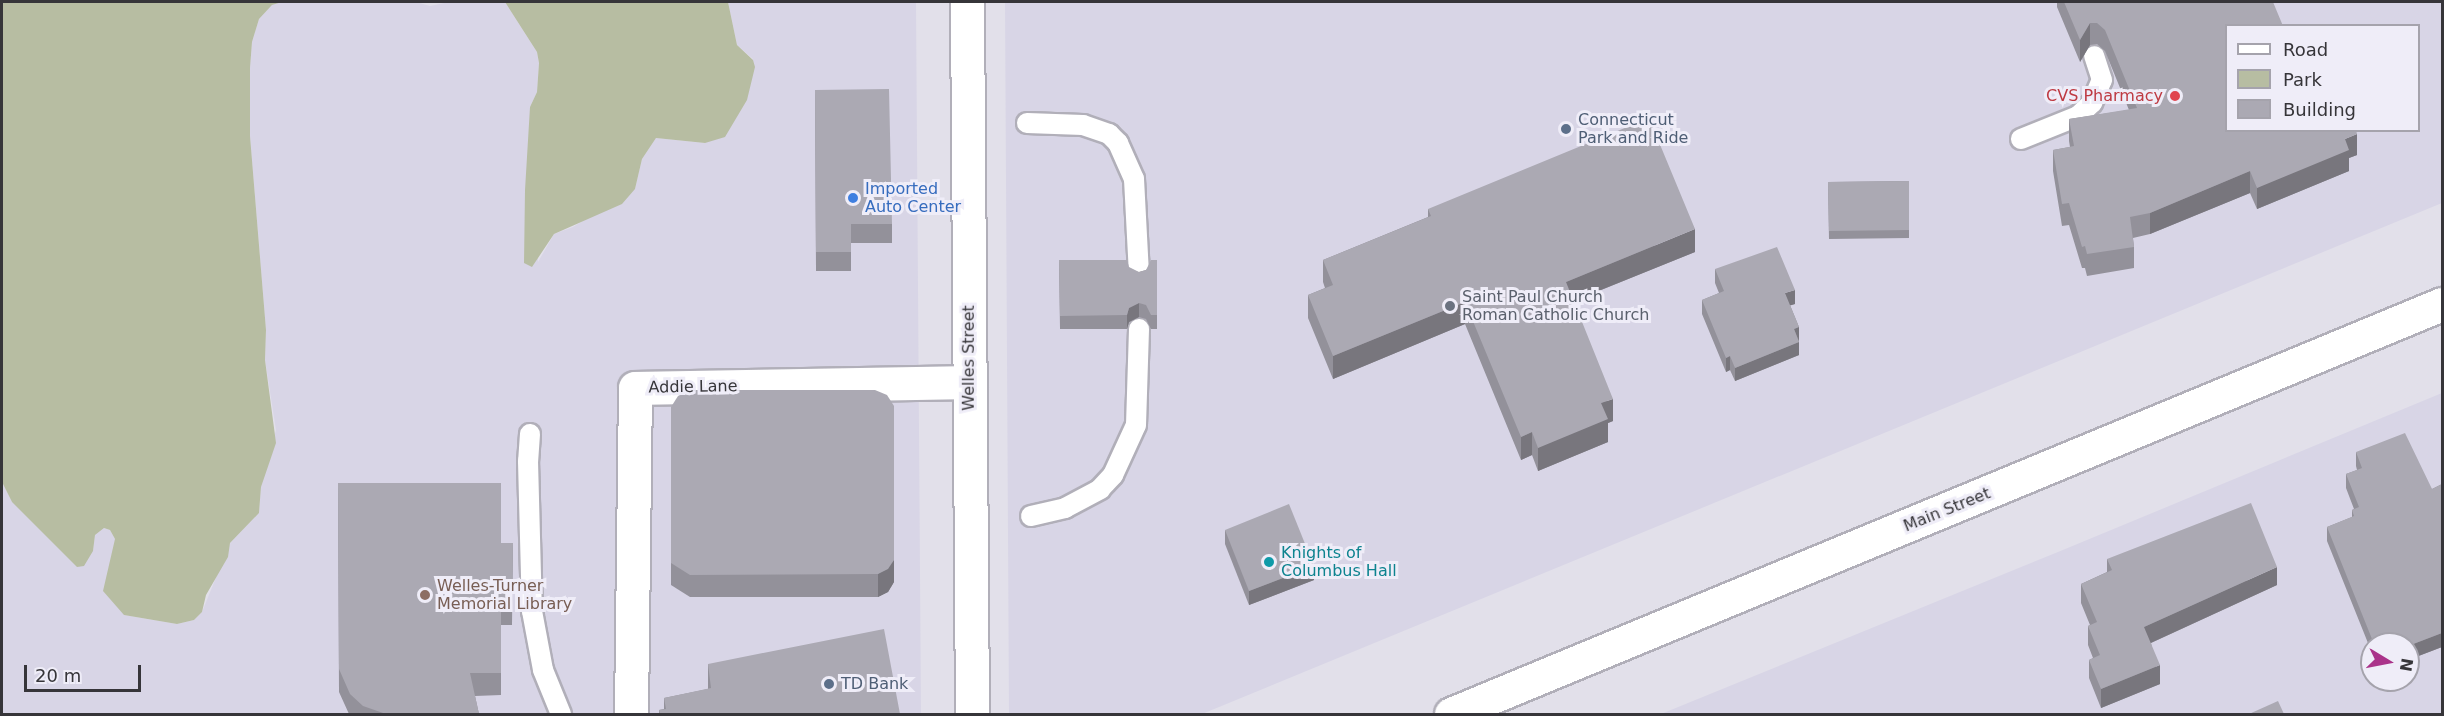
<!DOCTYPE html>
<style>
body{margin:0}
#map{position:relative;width:2444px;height:716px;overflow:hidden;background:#e2e0ea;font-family:"DejaVu Sans",sans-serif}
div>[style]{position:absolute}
.built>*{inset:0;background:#d8d5e6}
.green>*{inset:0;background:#b7bda2}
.roads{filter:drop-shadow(2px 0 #b1afb9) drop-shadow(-2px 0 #b1afb9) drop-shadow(0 2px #b1afb9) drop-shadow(0 -2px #b1afb9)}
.service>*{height:20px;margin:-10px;padding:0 10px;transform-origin:10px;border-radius:10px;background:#fff}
.minor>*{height:33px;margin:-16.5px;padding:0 16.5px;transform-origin:16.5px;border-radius:16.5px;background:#fff}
.secondary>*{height:33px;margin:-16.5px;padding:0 16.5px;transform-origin:16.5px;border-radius:16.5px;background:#fff}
.wall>*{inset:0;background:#93919a}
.shaded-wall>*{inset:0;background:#78767d}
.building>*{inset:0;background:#aba9b3}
.dots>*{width:16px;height:16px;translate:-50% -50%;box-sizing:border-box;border:3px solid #efedf8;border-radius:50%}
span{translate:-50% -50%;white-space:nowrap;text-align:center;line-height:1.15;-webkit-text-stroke:6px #efedf8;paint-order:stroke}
.health-label{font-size:16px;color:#be3a42}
.right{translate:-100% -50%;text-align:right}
.service-label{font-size:16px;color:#4e5e75}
.left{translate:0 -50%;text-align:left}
.shop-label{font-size:16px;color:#366cbe}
.worship-label{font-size:16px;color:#5b616d}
.street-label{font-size:16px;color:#363539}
.culture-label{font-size:16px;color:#0d838f}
.education-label{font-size:16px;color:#785e54}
.frame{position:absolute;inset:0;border:3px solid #363539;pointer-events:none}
.legend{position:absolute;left:2225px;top:24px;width:195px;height:108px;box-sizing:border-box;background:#efedf8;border:2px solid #a5a3ac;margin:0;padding:8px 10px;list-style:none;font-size:18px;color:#363539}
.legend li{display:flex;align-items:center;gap:12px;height:30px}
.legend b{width:30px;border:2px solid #a5a3ac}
.north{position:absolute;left:2360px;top:632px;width:60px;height:60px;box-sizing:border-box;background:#efedf8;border:2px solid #a5a3ac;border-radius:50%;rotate:100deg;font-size:16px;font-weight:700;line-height:24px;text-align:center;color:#363539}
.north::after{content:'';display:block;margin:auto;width:21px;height:27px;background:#aa338a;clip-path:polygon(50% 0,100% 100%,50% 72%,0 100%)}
.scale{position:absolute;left:24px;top:665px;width:117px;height:27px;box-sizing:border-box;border:3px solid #363539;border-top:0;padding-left:8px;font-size:18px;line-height:21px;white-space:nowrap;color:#363539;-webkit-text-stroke:4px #efedf8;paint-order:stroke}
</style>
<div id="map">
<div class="built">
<div style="clip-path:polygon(282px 2px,416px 2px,430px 6px,449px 2px,505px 2px,537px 52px,539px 63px,537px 92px,530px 107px,538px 262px,554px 234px,573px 227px,635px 189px,642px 159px,656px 138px,705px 143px,753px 59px,737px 45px,728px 2px,916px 2px,921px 714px,2px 714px,2px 482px,12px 502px,93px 551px,95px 535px,104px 528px,110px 530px,115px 539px,124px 615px,177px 624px,194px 620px,202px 612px,230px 543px,259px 513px,261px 487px,276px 430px,265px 360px,266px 330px,250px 136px,250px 68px,252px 42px,259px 19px,272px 5px)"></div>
<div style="clip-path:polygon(evenodd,1005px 2px,2442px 2px,2442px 203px,1202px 714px,1009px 714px,1005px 2px,2226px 26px,2418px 26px,2418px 130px,2226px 130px,2226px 26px)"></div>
<div style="clip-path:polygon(evenodd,2442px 393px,2442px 714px,1661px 714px,2058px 552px,2442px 393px,2372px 644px,2408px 644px,2408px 680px,2372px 680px,2372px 644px)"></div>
</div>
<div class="green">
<div style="clip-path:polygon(2px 2px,282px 2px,272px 5px,259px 19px,252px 42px,250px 68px,250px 136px,266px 330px,265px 360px,276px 443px,261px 487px,259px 513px,230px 543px,228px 557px,206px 595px,202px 612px,194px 620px,177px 624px,124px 615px,103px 591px,115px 539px,110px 530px,104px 528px,95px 535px,93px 551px,84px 566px,77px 567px,12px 502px,2px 482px)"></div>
<div style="clip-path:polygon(505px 2px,728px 2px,737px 45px,753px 60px,755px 67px,747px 100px,725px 137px,705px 143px,656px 138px,642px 159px,635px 189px,622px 204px,554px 234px,532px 267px,524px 263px,525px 190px,530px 107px,537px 92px,539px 63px,537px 52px)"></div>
</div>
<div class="roads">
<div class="service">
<div style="left:1027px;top:123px;width:56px;rotate:2deg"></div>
<div style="left:1083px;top:125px;width:28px;rotate:19deg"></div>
<div style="left:1109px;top:134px;width:13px;rotate:45deg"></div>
<div style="left:1118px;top:143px;width:39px;rotate:66deg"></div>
<div style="left:1134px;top:179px;width:95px;rotate:87deg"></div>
<div style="left:2021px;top:139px;width:61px;rotate:-22deg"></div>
<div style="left:2078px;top:116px;width:19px;rotate:-43deg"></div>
<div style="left:2092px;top:103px;width:25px;rotate:-67deg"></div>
<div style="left:2102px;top:80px;width:25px;rotate:-108deg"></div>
<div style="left:530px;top:434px;width:27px;rotate:94deg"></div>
<div style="left:528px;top:461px;width:150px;rotate:88.5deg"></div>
<div style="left:532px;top:611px;width:60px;rotate:79.4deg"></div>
<div style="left:543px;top:670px;width:48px;rotate:67.8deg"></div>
<div style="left:1031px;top:516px;width:35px;rotate:-13deg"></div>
<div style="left:1065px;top:508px;width:40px;rotate:-28deg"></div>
<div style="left:1100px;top:489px;width:19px;rotate:-47deg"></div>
<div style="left:1113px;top:475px;width:55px;rotate:-65.3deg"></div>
<div style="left:1136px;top:425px;width:96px;rotate:-88.2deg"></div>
</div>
<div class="minor">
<div style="left:967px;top:2px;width:712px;rotate:89.6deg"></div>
<div style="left:631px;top:714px;width:326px;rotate:-89.3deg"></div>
<div style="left:635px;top:388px;width:335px;rotate:-1deg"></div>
</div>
<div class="secondary">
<div style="left:1451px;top:714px;width:1072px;rotate:-22.48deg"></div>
</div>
</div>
<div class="wall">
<div style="clip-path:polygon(2057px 2px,2273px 2px,2226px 26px,2357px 155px,2349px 158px,2349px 171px,2257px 209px,2250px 193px,2150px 234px,2133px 238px,2134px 247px,2134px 268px,2087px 276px,2085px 268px,2082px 268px,2069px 225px,2062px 226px,2053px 171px,2053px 150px,2070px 147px,2069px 141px,2069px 119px,2129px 110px,2105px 51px,2097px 44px,2090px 45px,2080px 62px,2057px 7px)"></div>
<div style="clip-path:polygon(815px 90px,892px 224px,892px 243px,851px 243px,851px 271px,816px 271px)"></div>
<div style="clip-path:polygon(1909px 181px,1909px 238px,1829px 239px,1828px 182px)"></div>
<div style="clip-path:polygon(1428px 209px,1695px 252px,1574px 301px,1613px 421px,1608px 423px,1608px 442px,1538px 471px,1532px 455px,1521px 460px,1465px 324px,1333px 379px,1308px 318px,1308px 295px,1325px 288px,1323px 282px,1323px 260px,1428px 217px)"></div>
<div style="clip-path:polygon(1059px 260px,1139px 272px,1146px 270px,1157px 260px,1157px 329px,1151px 329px,1146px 319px,1139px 317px,1129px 322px,1127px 329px,1060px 329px)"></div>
<div style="clip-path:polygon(1715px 269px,1795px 304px,1790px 305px,1799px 327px,1799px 355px,1735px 381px,1730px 370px,1726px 372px,1702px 314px,1702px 300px,1719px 293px,1715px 283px)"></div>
<div style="clip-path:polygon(894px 406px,894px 582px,888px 592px,878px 597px,690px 597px,671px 585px,671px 407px)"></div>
<div style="clip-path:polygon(2356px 452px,2432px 489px,2442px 484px,2442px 647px,2408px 660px,2408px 644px,2372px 644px,2372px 653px,2327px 541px,2327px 527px,2352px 517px,2352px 510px,2354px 509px,2346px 488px,2346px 474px,2357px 470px,2356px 466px)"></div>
<div style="clip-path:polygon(338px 483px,501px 543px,513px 543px,512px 625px,501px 625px,501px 695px,475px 696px,479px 714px,349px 714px,339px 692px)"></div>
<div style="clip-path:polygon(1225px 530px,1314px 580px,1249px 605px,1225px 544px)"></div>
<div style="clip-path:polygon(2107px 559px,2277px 585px,2151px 643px,2160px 684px,2101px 708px,2089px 678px,2089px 660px,2093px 658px,2088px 645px,2088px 626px,2090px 625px,2081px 603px,2081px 584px,2107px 572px)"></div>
<div style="clip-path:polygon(708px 664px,900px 714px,659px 714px,659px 710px,664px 709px,664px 698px,708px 689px)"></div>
</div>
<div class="shaded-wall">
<div style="clip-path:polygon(2090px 23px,2090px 45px,2080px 62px,2080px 40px)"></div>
<div style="clip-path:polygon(2357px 134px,2357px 155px,2349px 158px,2349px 171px,2257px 209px,2257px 188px,2345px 139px)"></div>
<div style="clip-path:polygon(2250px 171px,2250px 193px,2150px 234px,2150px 213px)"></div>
<div style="clip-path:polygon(1695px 229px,1695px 252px,1566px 304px,1566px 282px)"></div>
<div style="clip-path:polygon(1795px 290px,1795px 304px,1785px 307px,1785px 293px)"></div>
<div style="clip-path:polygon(1465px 302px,1465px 324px,1333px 379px,1333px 356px)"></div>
<div style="clip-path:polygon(1139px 303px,1139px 317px,1129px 322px,1127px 329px,1127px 315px,1129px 308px)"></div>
<div style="clip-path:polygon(1799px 327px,1799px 341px,1794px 329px)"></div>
<div style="clip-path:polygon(1799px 342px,1799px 355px,1735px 381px,1735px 368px)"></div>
<div style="clip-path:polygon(1730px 356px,1730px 370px,1726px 372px,1726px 358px)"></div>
<div style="clip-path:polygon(1613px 399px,1613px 421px,1608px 423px,1608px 442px,1538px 471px,1538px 448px,1601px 403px)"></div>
<div style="clip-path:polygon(1532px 432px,1532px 455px,1521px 460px,1521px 437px)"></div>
<div style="clip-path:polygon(894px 560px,894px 582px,888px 592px,878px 597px,878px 574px)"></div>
<div style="clip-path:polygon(1314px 566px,1314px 580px,1249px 605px,1249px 591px)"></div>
<div style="clip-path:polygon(2277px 567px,2277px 585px,2144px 646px,2144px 627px)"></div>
<div style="clip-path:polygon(2442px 633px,2442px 647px,2408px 660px,2408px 646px)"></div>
<div style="clip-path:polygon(2160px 665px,2160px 684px,2101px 708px,2101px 689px)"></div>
</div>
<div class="building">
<div style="clip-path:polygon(2064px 2px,2273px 2px,2283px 26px,2226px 26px,2226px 130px,2356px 130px,2357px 134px,2345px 139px,2349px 150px,2257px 188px,2250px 171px,2150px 213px,2130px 217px,2134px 247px,2087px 254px,2085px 246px,2082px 247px,2069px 203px,2062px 204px,2053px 150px,2074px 146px,2069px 119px,2137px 108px,2105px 30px,2097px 23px,2090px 23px,2080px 40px)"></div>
<div style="clip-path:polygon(889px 89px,892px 224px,851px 224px,851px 252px,816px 252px,815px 90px)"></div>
<div style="clip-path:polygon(1649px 118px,1695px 229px,1566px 282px,1613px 399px,1601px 403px,1608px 419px,1538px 448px,1532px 432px,1521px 437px,1465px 302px,1333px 356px,1308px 295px,1333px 285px,1323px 260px,1431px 216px,1428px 209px)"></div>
<div style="clip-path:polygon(1909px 181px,1909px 230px,1829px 231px,1828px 182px)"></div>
<div style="clip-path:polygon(1777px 247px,1795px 290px,1785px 293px,1799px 327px,1794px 329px,1799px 342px,1735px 368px,1730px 356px,1726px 358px,1702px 300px,1724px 291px,1715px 269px)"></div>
<div style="clip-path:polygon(1059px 260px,1127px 260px,1129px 267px,1139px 272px,1146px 270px,1151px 260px,1157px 260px,1157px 315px,1151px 315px,1146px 305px,1139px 303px,1129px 308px,1127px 315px,1060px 316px)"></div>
<div style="clip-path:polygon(689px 390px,875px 390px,887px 395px,894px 406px,894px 560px,888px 569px,878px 574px,690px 575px,671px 563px,671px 407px,678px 396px)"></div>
<div style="clip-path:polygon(2405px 433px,2432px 489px,2442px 484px,2442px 633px,2408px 646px,2408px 644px,2374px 644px,2327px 527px,2354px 516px,2352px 510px,2359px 507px,2346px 474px,2362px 468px,2356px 452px)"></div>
<div style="clip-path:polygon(338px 483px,501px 483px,501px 543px,513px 543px,512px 603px,501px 603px,501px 673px,470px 673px,479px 714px,386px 714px,363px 706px,350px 694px,339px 669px)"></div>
<div style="clip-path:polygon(2251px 503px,2277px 567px,2144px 627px,2160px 665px,2101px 689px,2089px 660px,2100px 655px,2088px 626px,2097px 622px,2081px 584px,2112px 570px,2107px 559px)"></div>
<div style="clip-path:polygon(1289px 504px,1314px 566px,1249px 591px,1225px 530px)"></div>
<div style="clip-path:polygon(884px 629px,900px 714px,660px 714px,659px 710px,666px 709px,664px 698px,711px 688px,708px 664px)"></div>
<div style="clip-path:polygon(2278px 701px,2284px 714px,2249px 714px)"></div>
</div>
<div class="dots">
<div style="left:2175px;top:96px;background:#e0444e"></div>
<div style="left:1566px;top:129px;background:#5c6f8a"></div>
<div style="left:853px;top:198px;background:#3f7fe0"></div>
<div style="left:1450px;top:306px;background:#6b7280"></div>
<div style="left:1269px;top:562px;background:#0f9aa8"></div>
<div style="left:425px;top:595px;background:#8d6e63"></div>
<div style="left:829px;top:684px;background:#5c6f8a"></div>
</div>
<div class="health-label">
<span class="right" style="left:2163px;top:96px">CVS Pharmacy</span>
</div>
<div class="service-label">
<span class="left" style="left:1578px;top:129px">Connecticut<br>Park and Ride</span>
<span class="left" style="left:841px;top:684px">TD Bank</span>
</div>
<div class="shop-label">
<span class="left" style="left:865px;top:198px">Imported<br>Auto Center</span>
</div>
<div class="worship-label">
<span class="left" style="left:1462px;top:306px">Saint Paul Church<br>Roman Catholic Church</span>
</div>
<div class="street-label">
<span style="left:969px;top:358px;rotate:-90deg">Welles Street</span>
<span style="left:693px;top:387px;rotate:-1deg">Addie Lane</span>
<span style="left:1947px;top:510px;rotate:-22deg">Main Street</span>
</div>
<div class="culture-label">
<span class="left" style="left:1281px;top:562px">Knights of<br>Columbus Hall</span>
</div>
<div class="education-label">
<span class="left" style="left:437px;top:595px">Welles-Turner<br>Memorial Library</span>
</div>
<div class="frame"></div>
<ul class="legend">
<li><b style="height:8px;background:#fff"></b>Road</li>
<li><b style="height:16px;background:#b7bda2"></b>Park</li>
<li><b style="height:16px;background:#aba9b3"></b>Building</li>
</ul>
<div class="north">N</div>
<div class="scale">20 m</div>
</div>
